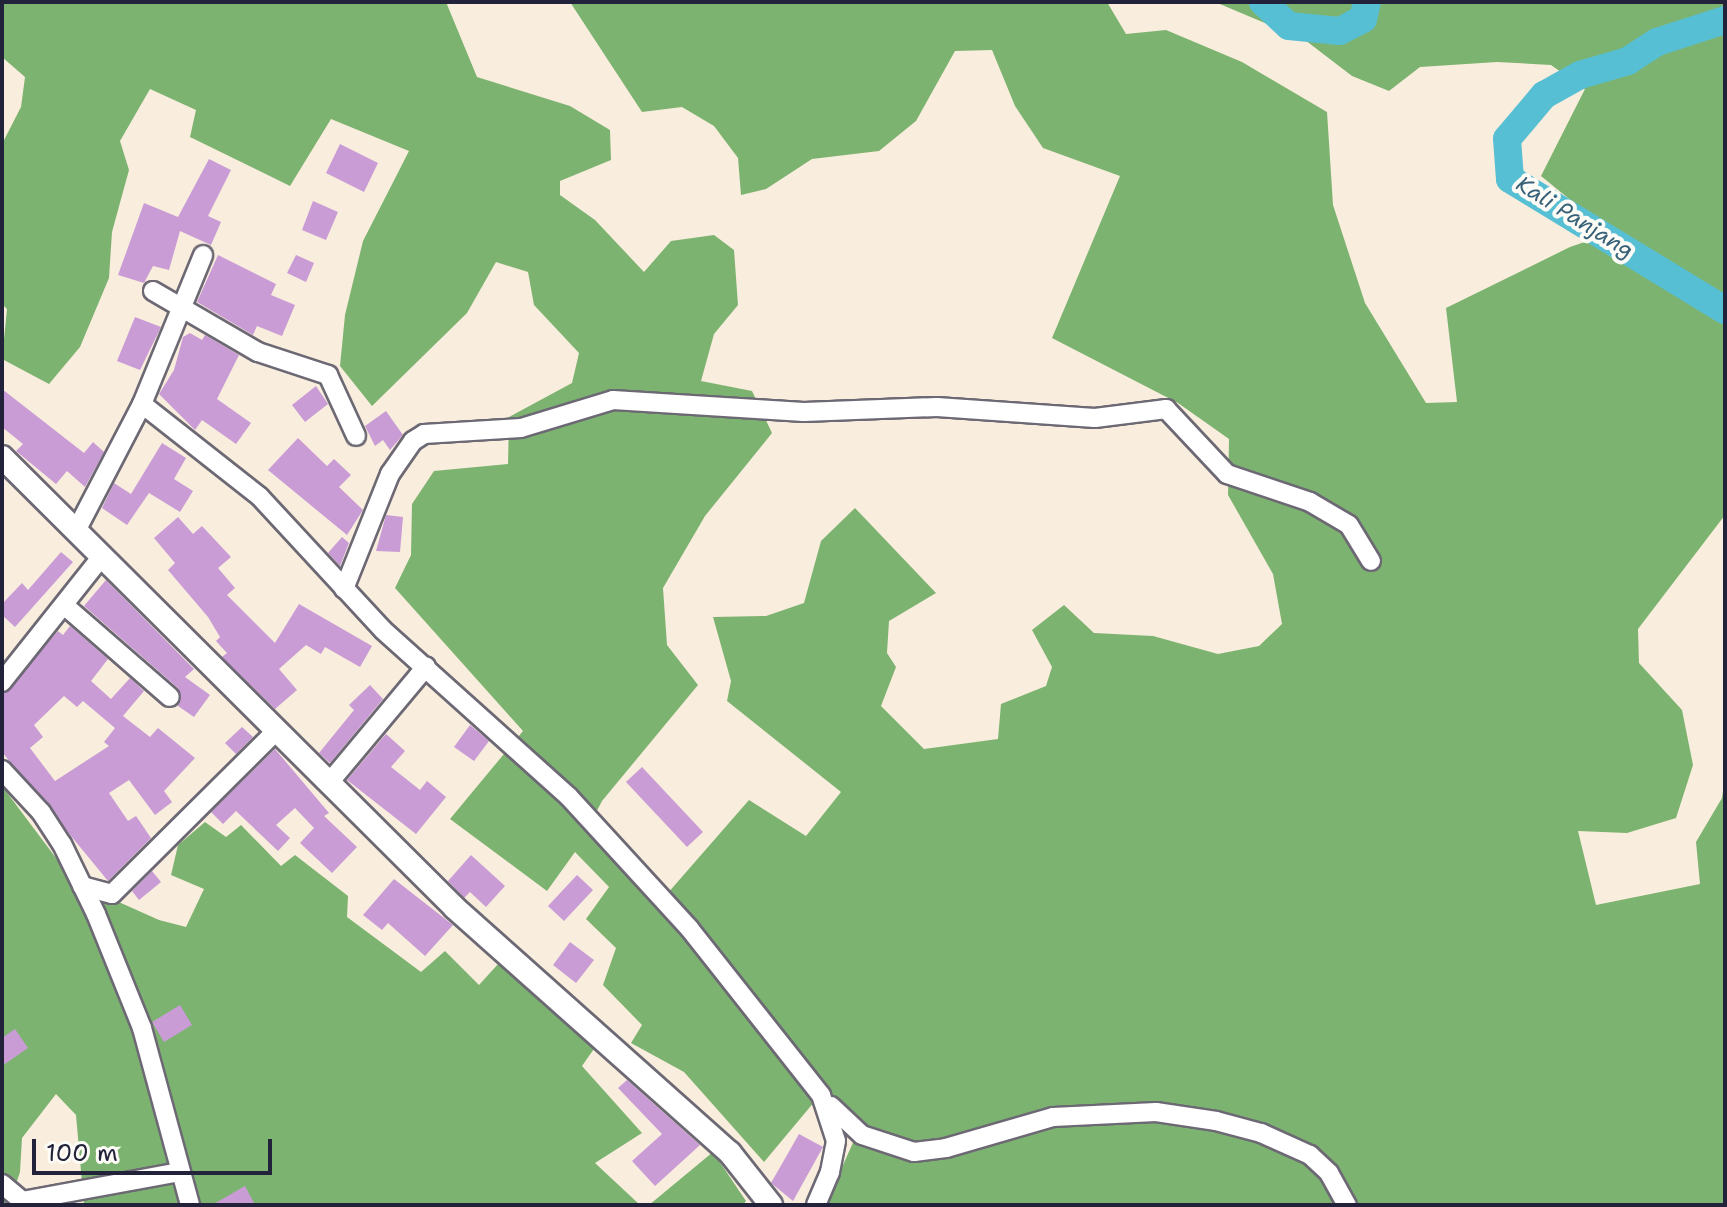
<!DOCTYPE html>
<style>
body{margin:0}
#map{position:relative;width:1727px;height:1207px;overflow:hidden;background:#f9eddd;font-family:"Shantell Sans",sans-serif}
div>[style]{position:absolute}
.forest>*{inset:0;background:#7db370}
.river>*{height:28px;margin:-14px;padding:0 14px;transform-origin:14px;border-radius:14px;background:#57bfd4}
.building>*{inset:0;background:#c99cd6}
.roads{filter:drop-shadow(2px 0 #6d6974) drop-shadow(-2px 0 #6d6974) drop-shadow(0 2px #6d6974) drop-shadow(0 -2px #6d6974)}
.minor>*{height:18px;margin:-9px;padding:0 9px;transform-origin:9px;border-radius:9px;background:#fff}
.tertiary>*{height:22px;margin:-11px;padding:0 11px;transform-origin:11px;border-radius:11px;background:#fff}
span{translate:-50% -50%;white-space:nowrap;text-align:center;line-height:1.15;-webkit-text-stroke:8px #fdfcf7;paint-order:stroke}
.water-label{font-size:22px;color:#376178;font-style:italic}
.frame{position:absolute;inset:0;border:4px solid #22223b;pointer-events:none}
.scale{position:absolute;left:32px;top:1139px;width:240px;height:36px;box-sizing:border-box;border:4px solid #22223b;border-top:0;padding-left:10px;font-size:24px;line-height:28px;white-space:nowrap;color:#22223b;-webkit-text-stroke:6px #fdfcf7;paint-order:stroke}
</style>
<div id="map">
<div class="forest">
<div style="clip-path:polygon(2px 2px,446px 2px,477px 77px,570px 106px,610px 130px,611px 160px,560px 181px,560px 195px,595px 220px,644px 272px,671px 241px,714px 235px,734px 250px,738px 305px,714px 334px,701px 381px,752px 391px,772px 433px,705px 516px,663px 588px,667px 645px,698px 685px,602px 801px,591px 822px,667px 894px,749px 800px,806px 836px,841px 792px,727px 701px,731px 681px,713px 617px,766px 616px,804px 603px,821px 541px,855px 508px,936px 593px,889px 621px,887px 653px,896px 667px,881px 706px,924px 749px,998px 739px,1001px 704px,1046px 686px,1052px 667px,1032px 630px,1064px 605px,1094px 633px,1153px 636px,1218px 654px,1259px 646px,1282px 624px,1273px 574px,1228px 495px,1229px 439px,1178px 403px,1052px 338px,1120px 176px,1043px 148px,1015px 106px,992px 50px,955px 51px,916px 121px,879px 151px,812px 159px,766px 189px,741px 195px,738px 158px,714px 126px,682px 107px,642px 112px,570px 2px,1107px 2px,1126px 34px,1166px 30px,1242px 62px,1327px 112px,1333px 205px,1365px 303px,1426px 403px,1457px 402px,1446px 308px,1570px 247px,1611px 233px,1541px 176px,1585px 89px,1551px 65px,1497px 62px,1420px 67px,1389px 91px,1352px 76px,1305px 40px,1215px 2px,1725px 2px,1725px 515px,1638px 629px,1639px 663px,1682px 710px,1693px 765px,1676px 818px,1627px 833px,1578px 831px,1596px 905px,1700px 884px,1696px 842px,1722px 798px,1725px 777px,1725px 1205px,825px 1205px,856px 1136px,815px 1101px,764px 1162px,684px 1072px,631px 1043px,642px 1025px,603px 985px,616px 948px,586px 919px,609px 887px,575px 852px,547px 891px,450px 819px,523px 731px,395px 588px,411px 555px,412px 504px,434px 471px,508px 464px,509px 417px,572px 383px,579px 353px,534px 305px,528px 272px,496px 262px,467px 313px,372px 406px,340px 366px,345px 315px,363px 241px,409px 151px,331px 119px,290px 186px,190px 137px,196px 110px,150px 89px,120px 141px,129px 170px,112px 232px,109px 278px,80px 347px,49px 384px,2px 359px,7px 309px,2px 304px,2px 144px,21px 107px,25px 77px,2px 57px)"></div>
<div style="clip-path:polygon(2px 786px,74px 882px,159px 920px,186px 927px,204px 889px,171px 875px,178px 845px,205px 822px,226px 837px,241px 825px,281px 866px,295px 855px,348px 896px,347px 917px,421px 972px,445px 951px,479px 985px,499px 963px,596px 1046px,582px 1066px,642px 1133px,595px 1163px,640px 1205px,84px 1205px,76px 1115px,56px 1094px,22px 1138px,20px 1172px,9px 1205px,2px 1205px)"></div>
<div style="clip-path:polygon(713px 1152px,746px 1201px,743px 1205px,649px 1205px)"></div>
</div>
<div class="river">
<div style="left:1263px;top:2px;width:35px;rotate:43deg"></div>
<div style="left:1289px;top:26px;width:51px;rotate:5.6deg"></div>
<div style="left:1340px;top:31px;width:26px;rotate:-28deg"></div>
<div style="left:1363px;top:19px;width:17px;rotate:-77deg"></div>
<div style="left:1725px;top:20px;width:71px;rotate:162.1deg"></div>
<div style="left:1657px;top:42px;width:35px;rotate:147deg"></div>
<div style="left:1628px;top:61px;width:50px;rotate:163.7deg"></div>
<div style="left:1580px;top:75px;width:41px;rotate:150.9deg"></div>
<div style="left:1544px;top:95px;width:57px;rotate:130.1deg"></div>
<div style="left:1507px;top:139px;width:40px;rotate:85.7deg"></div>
<div style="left:1510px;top:179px;width:252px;rotate:31.4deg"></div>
</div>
<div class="building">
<div style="clip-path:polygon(340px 144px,378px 163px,364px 192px,326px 173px)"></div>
<div style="clip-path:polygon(209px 159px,231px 170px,208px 216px,221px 222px,211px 245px,180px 231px,169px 270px,153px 266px,144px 283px,118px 275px,144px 203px,178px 217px)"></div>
<div style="clip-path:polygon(313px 201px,338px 212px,326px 240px,302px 230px)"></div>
<div style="clip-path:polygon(218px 255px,276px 284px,271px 295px,295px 305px,282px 336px,257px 326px,253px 335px,197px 302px)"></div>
<div style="clip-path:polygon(296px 255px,314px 263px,306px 282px,287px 273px)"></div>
<div style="clip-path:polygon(135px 317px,161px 327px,140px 370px,117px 361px)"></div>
<div style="clip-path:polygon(190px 333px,202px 340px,205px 335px,239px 355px,217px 399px,251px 423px,236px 444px,202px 420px,195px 430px,159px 394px,174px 370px,183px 337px)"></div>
<div style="clip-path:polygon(316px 386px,328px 404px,305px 422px,292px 405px)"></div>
<div style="clip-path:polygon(2px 389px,84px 453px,93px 442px,104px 452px,85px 487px,67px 471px,56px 484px,16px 451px,23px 444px,2px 427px)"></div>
<div style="clip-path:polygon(386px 411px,403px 435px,390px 450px,383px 440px,375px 446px,365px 426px)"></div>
<div style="clip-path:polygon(298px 438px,327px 466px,334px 459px,351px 475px,339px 487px,363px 510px,347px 535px,268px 470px)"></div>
<div style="clip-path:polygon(162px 443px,186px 458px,174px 479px,193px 491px,180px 512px,149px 493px,127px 525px,102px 508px,114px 483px,131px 494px)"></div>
<div style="clip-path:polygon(386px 515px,403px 517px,400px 552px,376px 551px)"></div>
<div style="clip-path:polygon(178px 517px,193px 534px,202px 526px,231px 557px,218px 568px,235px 588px,227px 595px,275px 643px,299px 604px,372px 646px,360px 667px,325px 647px,321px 654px,306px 645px,279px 669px,297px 690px,275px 709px,222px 657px,227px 653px,216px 641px,220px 637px,208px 617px,168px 570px,175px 563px,154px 538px)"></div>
<div style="clip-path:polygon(342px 537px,349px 543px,340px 566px,328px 553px)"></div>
<div style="clip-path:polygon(61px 552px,73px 562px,15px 627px,2px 615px,2px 604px,22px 583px,28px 590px)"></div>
<div style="clip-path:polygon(106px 580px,194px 669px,185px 677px,210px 695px,194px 717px,178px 706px,178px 688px,84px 606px)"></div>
<div style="clip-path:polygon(evenodd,70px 626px,108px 659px,91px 681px,111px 699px,130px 678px,144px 691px,123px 716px,150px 737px,158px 728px,195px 758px,164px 791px,172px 802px,155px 815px,129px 780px,109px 793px,128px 821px,136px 816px,151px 838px,108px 881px,2px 752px,2px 695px,58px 631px,63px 635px,70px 626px,64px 696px,77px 707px,83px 701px,115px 728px,104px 742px,109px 746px,55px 781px,30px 748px,43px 737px,34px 725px,64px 696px)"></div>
<div style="clip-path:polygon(370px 685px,383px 699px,330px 763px,319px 753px,354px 710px,349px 705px)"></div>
<div style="clip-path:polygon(470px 725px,489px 741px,474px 761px,454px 747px)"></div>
<div style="clip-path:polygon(242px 727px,253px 737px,236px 754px,225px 743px)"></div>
<div style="clip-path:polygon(386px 734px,405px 751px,391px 767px,420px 790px,427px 781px,446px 797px,416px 834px,347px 780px)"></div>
<div style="clip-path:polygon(275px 749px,329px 813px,324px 816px,357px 847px,332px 873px,300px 843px,314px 828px,295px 808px,276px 825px,290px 838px,278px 851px,236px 811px,223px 824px,211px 812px)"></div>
<div style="clip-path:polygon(642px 767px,703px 832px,687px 847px,626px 782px)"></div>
<div style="clip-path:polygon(471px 855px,505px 886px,486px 907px,470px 892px,464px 898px,448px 881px)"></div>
<div style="clip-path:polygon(152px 871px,161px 882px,139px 900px,132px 891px)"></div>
<div style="clip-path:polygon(577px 875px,593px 890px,564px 921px,548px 906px)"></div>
<div style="clip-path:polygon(394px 879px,453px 925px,425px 956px,388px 923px,382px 930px,363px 915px)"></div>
<div style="clip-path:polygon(570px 942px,594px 960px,576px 983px,553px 965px)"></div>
<div style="clip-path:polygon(180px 1005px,192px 1025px,164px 1042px,152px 1022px)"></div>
<div style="clip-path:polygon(15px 1029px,28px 1048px,2px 1066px,2px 1038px)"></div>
<div style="clip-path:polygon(627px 1080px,700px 1145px,655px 1186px,632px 1161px,662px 1134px,618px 1088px)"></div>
<div style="clip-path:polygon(799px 1134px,823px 1147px,793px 1201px,771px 1183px)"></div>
<div style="clip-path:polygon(245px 1186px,255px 1205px,212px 1205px)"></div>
</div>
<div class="roads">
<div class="minor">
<div style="left:153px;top:291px;width:121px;rotate:30.2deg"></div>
<div style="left:258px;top:352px;width:74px;rotate:18.2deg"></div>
<div style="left:328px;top:375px;width:67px;rotate:65.3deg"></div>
<div style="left:142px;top:404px;width:150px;rotate:38.2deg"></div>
<div style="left:260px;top:497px;width:181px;rotate:47.2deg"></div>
<div style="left:383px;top:630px;width:250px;rotate:41.9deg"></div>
<div style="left:569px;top:797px;width:178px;rotate:47.5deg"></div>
<div style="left:689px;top:928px;width:213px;rotate:51.7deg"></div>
<div style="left:821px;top:1095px;width:48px;rotate:71.9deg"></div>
<div style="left:836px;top:1141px;width:32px;rotate:101deg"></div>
<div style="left:830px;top:1172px;width:36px;rotate:113deg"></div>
<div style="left:77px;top:529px;width:141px;rotate:-62.5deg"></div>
<div style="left:142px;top:404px;width:161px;rotate:-67.7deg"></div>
<div style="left:344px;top:589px;width:124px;rotate:-68.2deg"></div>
<div style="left:390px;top:474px;width:40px;rotate:-55.1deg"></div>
<div style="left:413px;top:441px;width:13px;rotate:-32deg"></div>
<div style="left:424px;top:434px;width:97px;rotate:-3.5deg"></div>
<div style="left:521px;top:428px;width:96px;rotate:-16.9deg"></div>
<div style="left:613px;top:400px;width:191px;rotate:3.6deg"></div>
<div style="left:804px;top:412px;width:133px;rotate:-2.2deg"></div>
<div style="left:937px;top:407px;width:158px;rotate:4deg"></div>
<div style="left:1095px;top:418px;width:72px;rotate:-7.2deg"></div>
<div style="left:1166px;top:409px;width:89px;rotate:46.8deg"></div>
<div style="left:1227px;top:474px;width:88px;rotate:18.6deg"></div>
<div style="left:1310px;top:502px;width:45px;rotate:30.5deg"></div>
<div style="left:1349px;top:525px;width:42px;rotate:58.6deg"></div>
<div style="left:64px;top:605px;width:140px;rotate:41deg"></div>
<div style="left:2px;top:682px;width:162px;rotate:-51.5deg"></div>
<div style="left:2px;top:770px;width:57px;rotate:47.1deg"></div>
<div style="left:41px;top:812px;width:38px;rotate:57deg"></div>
<div style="left:62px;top:844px;width:78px;rotate:64.1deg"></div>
<div style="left:96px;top:914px;width:123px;rotate:68deg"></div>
<div style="left:142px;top:1028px;width:183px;rotate:74.8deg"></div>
<div style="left:328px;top:784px;width:153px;rotate:-50.1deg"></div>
<div style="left:82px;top:886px;width:31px;rotate:15deg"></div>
<div style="left:112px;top:894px;width:230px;rotate:-44.8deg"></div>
<div style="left:831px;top:1106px;width:42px;rotate:43.1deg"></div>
<div style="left:862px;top:1135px;width:55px;rotate:18.1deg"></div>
<div style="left:914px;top:1152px;width:32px;rotate:-7deg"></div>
<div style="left:946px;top:1148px;width:111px;rotate:-16.2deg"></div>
<div style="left:1053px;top:1117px;width:103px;rotate:-2.8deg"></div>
<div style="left:1156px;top:1112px;width:61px;rotate:8.5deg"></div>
<div style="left:1216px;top:1121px;width:47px;rotate:14.9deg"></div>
<div style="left:1261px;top:1133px;width:54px;rotate:24.2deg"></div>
<div style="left:1310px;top:1155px;width:26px;rotate:43deg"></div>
<div style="left:1329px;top:1173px;width:37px;rotate:61deg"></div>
<div style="left:2px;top:1184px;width:26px;rotate:40deg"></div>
<div style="left:22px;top:1201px;width:161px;rotate:-10.4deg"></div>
</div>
<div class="tertiary">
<div style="left:2px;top:457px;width:639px;rotate:44.87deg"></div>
<div style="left:455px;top:908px;width:368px;rotate:41.7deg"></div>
<div style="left:730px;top:1153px;width:66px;rotate:51.7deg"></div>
</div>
</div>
<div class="water-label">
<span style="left:1575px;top:217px;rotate:32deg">Kali Panjang</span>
</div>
<div class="frame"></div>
<div class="scale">100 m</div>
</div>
